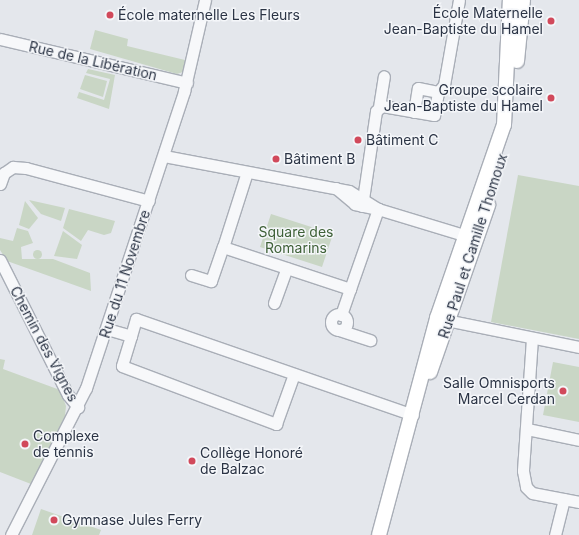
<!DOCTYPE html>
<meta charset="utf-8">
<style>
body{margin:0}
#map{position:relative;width:579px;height:535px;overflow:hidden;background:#e4e7ec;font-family:Inter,sans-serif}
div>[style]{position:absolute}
.green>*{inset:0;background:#c9d6c5}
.round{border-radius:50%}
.roads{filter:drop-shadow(1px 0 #a9aeb7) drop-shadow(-1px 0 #a9aeb7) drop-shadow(0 1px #a9aeb7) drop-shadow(0 -1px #a9aeb7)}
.minor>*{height:11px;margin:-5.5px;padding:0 5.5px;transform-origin:5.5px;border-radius:5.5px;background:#f7f8fa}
.minor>.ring{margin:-5.5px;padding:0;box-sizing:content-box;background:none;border:11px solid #f7f8fa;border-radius:50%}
.major>*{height:14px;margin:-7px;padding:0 7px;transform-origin:7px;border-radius:7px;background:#fff}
.dots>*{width:11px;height:11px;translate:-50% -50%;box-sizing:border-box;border:2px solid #f4f6f9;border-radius:50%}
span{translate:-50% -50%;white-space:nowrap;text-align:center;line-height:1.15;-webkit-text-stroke:3px #f4f6f9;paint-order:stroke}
.poi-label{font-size:14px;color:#2b3445}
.right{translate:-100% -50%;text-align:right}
.left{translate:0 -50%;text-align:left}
.street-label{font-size:14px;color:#2b3445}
.park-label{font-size:14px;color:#3f6138}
</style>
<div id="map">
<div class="green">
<div style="clip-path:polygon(95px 30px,128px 39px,127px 46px,185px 60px,183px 72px,177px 74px,90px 49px)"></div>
<div style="clip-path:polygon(88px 69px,115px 75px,109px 109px,77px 98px,79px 92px,104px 100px,110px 79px,86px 73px)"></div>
<div style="clip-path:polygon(85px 75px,107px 81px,103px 97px,80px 89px)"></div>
<div style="clip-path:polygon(518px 175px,579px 186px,579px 339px,491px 322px)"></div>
<div style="clip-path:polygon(29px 200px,65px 208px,61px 221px,41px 214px)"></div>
<div style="clip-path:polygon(25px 201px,38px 218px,29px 229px,19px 225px)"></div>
<div style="clip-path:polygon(69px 209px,115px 221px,111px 233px,104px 235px,88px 230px,81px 241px,63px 228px)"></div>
<div style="clip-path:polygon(271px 214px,333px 234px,322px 267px,260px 247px)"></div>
<div style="clip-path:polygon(17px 228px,28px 231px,33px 243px,21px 247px,22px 259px,53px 259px,90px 273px,91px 291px,7px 261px,0 250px,0 238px,13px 241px)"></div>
<div style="clip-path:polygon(63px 231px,82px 245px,77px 259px,54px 256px)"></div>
<div class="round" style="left:32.5px;top:249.5px;width:9px;height:9px"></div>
<div style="clip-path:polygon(0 359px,5px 360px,3px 369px,60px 390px,66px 406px,65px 416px,31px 484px,0 472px)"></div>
<div style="clip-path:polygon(553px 362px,579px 367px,579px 422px,543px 415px)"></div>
<div style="clip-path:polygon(41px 509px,101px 530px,99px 535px,32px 535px)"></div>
</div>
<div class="roads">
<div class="minor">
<div style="left:0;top:39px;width:192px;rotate:13.2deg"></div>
<div style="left:379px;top:107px;width:31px;rotate:-81deg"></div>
<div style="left:414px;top:112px;width:24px;rotate:-81deg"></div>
<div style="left:418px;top:88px;width:20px;rotate:11deg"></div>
<div style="left:164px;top:156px;width:188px;rotate:10.7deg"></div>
<div style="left:349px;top:191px;width:34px;rotate:32deg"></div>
<div style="left:378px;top:209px;width:24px;rotate:-168deg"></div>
<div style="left:355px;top:204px;width:25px;rotate:-140deg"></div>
<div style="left:247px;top:172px;width:79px;rotate:107.7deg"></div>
<div style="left:223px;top:247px;width:134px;rotate:18.3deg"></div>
<div style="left:350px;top:289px;width:85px;rotate:-70.7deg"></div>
<div style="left:378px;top:209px;width:93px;rotate:16.9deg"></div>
<div style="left:0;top:184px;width:12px;rotate:-70deg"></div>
<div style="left:4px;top:173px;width:11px;rotate:-34deg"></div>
<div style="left:13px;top:167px;width:13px;rotate:4deg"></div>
<div style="left:26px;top:168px;width:127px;rotate:15deg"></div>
<div style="left:362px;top:206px;width:96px;rotate:-81.6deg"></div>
<div style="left:376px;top:111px;width:8px;rotate:-40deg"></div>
<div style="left:382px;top:106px;width:53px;rotate:9.8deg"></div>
<div style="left:434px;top:115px;width:23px;rotate:-80deg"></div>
<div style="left:438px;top:92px;width:9px;rotate:-49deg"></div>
<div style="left:444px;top:85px;width:86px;rotate:-80deg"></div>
<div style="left:0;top:260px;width:151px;rotate:63.3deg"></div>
<div style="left:68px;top:395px;width:16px;rotate:50deg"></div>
<div style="left:191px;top:275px;width:21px;rotate:17deg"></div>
<div style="left:211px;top:281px;width:36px;rotate:-71deg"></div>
<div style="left:274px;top:303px;width:37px;rotate:-70deg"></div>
<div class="ring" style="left:331px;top:314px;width:5px;height:5px"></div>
<div style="left:341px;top:315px;width:28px;rotate:-71deg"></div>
<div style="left:441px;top:319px;width:141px;rotate:11.5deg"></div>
<div style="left:107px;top:329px;width:25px;rotate:16deg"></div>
<div style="left:131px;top:336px;width:18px;rotate:-74deg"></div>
<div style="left:136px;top:319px;width:293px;rotate:19.1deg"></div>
<div style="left:339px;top:330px;width:33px;rotate:18deg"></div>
<div style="left:131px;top:336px;width:31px;rotate:107deg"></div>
<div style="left:122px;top:366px;width:165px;rotate:20.6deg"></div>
<div style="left:276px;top:424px;width:53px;rotate:-70.2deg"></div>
<div style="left:532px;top:338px;width:133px;rotate:93.9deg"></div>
<div style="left:523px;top:471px;width:16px;rotate:79deg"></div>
<div style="left:526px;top:487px;width:8px;rotate:45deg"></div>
<div style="left:532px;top:493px;width:48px;rotate:10.8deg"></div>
<div style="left:527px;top:429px;width:53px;rotate:11.9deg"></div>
<div style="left:11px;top:535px;width:165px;rotate:-63deg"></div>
<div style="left:86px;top:388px;width:313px;rotate:-71.7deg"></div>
<div style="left:184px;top:91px;width:93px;rotate:-77deg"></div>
<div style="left:555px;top:535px;width:37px;rotate:-76deg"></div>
</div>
<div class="major">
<div style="left:517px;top:61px;width:61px;rotate:-84.4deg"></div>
<div style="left:430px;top:372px;width:177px;rotate:-70.8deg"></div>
<div style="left:379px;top:535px;width:225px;rotate:-75deg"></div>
<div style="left:437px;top:318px;width:204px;rotate:-70.9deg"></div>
<div style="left:504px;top:125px;width:125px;rotate:-87.3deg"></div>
</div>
</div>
<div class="dots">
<div style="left:110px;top:15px;background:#d1495b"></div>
<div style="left:551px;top:21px;background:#d1495b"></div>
<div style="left:551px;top:98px;background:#d1495b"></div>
<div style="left:358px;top:140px;background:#d1495b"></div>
<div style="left:276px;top:159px;background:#d1495b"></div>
<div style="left:563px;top:391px;background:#d1495b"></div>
<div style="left:25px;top:444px;background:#d1495b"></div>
<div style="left:192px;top:461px;background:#d1495b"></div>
<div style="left:54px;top:520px;background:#d1495b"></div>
</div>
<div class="poi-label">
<span class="right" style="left:543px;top:21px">École Maternelle<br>Jean-Baptiste du Hamel</span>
<span class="left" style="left:118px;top:15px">École maternelle Les Fleurs</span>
<span class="right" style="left:543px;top:98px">Groupe scolaire<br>Jean-Baptiste du Hamel</span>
<span class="left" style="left:366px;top:140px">Bâtiment C</span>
<span class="left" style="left:284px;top:159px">Bâtiment B</span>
<span class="right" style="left:555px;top:391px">Salle Omnisports<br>Marcel Cerdan</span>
<span class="left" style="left:33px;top:444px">Complexe<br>de tennis</span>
<span class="left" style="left:200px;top:461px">Collège Honoré<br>de Balzac</span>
<span class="left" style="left:62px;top:520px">Gymnase Jules Ferry</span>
</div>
<div class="street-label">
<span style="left:93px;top:61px;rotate:13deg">Rue de la Libération</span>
<span style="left:473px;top:246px;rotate:-72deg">Rue Paul et Camille Thomoux</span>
<span style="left:125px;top:274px;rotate:-72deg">Rue du 11 Novembre</span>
<span style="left:44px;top:344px;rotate:62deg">Chemin des Vignes</span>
</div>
<div class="park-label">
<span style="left:296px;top:240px">Square des<br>Romarins</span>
</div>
</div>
